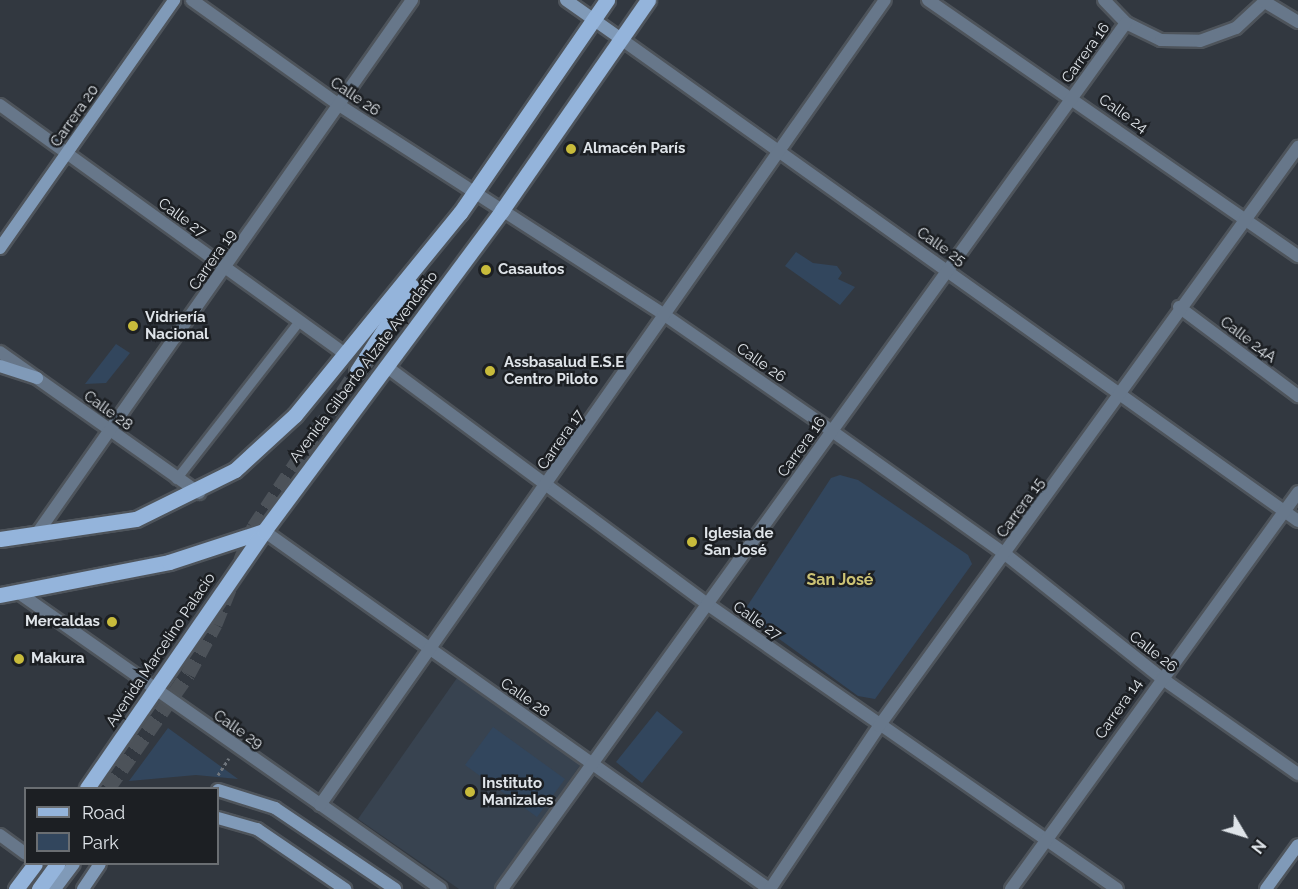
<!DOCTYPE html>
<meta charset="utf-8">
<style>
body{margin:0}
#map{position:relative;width:1298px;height:889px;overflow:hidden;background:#323840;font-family:Raleway,sans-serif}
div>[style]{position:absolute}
.built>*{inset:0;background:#384350}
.green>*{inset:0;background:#32465d}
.primary-tunnel>*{height:15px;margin-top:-7.5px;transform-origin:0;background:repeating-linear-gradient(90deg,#4c5259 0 15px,transparent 0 23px)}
.path>*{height:3px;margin-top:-1.5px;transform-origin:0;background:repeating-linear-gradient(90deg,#70767d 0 3px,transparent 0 6px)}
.roads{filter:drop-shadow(2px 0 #4e545b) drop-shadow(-2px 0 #4e545b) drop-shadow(0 2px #4e545b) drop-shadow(0 -2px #4e545b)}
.service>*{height:9px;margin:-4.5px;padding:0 4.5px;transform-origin:4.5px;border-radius:4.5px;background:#67778a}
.minor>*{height:12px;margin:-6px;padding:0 6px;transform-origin:6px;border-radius:6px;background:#67778a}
.tertiary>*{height:12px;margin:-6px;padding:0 6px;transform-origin:6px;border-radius:6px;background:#67778a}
.secondary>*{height:12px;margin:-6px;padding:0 6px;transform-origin:6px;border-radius:6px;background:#809ab8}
.primary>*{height:15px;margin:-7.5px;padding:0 7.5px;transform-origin:7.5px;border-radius:7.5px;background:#94b4db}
.dots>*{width:16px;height:16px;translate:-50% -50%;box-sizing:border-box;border:3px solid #1c1f23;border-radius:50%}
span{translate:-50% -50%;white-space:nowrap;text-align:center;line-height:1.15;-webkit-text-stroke:5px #1c1f23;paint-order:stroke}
.street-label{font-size:15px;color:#dfe4e9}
.poi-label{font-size:15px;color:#dfe4e9;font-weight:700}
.left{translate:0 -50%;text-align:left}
.right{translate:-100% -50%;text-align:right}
.neighbourhood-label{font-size:16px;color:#ccc375;font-weight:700}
.legend{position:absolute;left:24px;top:787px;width:195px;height:78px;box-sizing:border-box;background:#1c1f23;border:2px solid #6a6e72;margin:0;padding:8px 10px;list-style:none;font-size:18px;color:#dfe4e9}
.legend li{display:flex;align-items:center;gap:12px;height:30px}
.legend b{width:30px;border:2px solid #6a6e72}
.north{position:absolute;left:1214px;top:805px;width:60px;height:60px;-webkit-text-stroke:4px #1c1f23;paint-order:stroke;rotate:128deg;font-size:16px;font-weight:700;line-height:24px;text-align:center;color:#dfe4e9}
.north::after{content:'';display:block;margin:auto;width:21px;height:27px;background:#dfe4e9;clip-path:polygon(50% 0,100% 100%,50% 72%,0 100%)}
</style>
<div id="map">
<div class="built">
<div style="clip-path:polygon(457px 678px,581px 764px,494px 889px,459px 889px,358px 819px)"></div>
</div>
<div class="green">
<div style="clip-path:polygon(796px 252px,813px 263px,837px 266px,842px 273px,838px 279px,855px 287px,840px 305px,785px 266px)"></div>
<div style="clip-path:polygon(116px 344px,130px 353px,106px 383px,85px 384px)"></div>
<div style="clip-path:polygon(840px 475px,858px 480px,968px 555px,972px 564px,875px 699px,858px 696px,757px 623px,746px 608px,831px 478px)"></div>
<div style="clip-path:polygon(657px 711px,683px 732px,642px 783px,616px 762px)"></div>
<div style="clip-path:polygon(493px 727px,565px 779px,537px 817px,465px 765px)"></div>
<div style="clip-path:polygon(168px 728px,238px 779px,196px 775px,129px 781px)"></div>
</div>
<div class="primary-tunnel">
<div style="left:108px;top:788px;width:139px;rotate:-54.9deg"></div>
<div style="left:188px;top:674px;width:57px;rotate:-61.6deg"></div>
<div style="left:215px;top:624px;width:105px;rotate:-68.1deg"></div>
<div style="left:254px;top:527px;width:187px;rotate:-56.6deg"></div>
</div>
<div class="path">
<div style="left:218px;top:775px;width:20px;rotate:-57deg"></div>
</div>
<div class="roads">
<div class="service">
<div style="left:176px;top:479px;width:200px;rotate:-52.1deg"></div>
</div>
<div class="minor">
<div style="left:192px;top:0;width:181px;rotate:35.5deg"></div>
<div style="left:339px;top:105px;width:389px;rotate:32.8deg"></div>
<div style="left:666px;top:316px;width:202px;rotate:34.7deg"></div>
<div style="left:832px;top:431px;width:212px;rotate:35.4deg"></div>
<div style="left:1005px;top:554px;width:198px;rotate:38.4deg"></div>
<div style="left:1160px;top:677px;width:169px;rotate:35.1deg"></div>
<div style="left:928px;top:0;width:450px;rotate:34.7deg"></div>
<div style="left:1104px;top:0;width:32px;rotate:46deg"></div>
<div style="left:1126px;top:23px;width:39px;rotate:26deg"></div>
<div style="left:1161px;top:40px;width:39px;rotate:1deg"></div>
<div style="left:1200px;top:41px;width:38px;rotate:-20deg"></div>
<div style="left:1236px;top:28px;width:41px;rotate:-43deg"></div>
<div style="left:1265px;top:2px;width:39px;rotate:31deg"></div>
<div style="left:621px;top:39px;width:831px;rotate:35.45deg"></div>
<div style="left:0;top:105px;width:427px;rotate:35.8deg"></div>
<div style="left:1179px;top:307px;width:149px;rotate:36.8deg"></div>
<div style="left:0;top:352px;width:244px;rotate:35.3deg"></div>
<div style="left:387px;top:367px;width:398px;rotate:36.5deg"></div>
<div style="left:707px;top:604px;width:499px;rotate:34.8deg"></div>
<div style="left:264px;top:531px;width:619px;rotate:35.33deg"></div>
<div style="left:0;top:835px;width:32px;rotate:36deg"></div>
<div style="left:502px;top:889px;width:1067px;rotate:-54.23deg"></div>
<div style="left:770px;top:889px;width:196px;rotate:-56.2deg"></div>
<div style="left:879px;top:726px;width:715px;rotate:-54.11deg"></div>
<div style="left:1011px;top:889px;width:490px;rotate:-54.1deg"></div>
</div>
<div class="tertiary">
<div style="left:36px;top:535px;width:654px;rotate:-54.9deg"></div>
<div style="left:19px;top:593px;width:515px;rotate:35.05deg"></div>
<div style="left:320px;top:805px;width:983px;rotate:-54.94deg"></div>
</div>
<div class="secondary">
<div style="left:566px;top:0;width:67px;rotate:35.3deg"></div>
<div style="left:0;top:248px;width:303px;rotate:-54.9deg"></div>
<div style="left:0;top:366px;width:39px;rotate:18deg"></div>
<div style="left:218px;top:790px;width:60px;rotate:17.5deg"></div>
<div style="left:275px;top:808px;width:145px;rotate:34deg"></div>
<div style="left:218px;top:818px;width:41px;rotate:15.8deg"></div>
<div style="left:257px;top:829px;width:107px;rotate:34.3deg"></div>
<div style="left:55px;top:889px;width:31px;rotate:-53deg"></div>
<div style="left:83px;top:889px;width:30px;rotate:-56deg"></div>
<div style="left:1266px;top:889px;width:54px;rotate:-54deg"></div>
</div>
<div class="primary">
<div style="left:357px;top:371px;width:101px;rotate:-57.1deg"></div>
<div style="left:0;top:539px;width:137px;rotate:-8.4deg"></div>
<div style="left:136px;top:519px;width:110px;rotate:-26.3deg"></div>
<div style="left:235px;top:470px;width:81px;rotate:-42.5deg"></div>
<div style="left:295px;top:415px;width:261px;rotate:-50.8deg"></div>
<div style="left:460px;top:213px;width:259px;rotate:-55.4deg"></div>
<div style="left:0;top:595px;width:172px;rotate:-11deg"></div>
<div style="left:169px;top:562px;width:100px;rotate:-18.1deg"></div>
<div style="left:87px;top:788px;width:312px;rotate:-55.4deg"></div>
<div style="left:264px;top:531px;width:400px;rotate:-53.4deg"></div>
<div style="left:502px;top:210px;width:256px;rotate:-55.2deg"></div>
<div style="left:16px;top:889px;width:31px;rotate:-53deg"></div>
<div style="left:39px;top:889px;width:31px;rotate:-54deg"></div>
</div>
</div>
<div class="dots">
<div style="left:571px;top:149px;background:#c8bb3b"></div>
<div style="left:486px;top:270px;background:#c8bb3b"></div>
<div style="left:133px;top:326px;background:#c8bb3b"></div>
<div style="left:490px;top:371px;background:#c8bb3b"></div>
<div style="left:692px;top:542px;background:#c8bb3b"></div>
<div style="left:112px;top:622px;background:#c8bb3b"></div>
<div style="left:19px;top:659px;background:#c8bb3b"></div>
<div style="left:470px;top:792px;background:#c8bb3b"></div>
</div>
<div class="street-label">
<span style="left:1086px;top:53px;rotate:-54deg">Carrera 16</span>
<span style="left:355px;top:97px;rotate:34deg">Calle 26</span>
<span style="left:1123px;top:114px;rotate:35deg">Calle 24</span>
<span style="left:75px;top:116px;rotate:-55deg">Carrera 20</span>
<span style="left:182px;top:218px;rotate:36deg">Calle 27</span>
<span style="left:941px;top:247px;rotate:35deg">Calle 25</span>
<span style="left:213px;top:260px;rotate:-55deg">Carrera 19</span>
<span style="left:1248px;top:340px;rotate:37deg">Calle 24A</span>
<span style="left:761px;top:363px;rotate:35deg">Calle 26</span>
<span style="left:364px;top:367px;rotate:-53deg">Avenida Gilberto Alzate Avendaño</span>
<span style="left:108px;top:411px;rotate:36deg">Calle 28</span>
<span style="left:561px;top:440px;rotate:-55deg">Carrera 17</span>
<span style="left:802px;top:447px;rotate:-54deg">Carrera 16</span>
<span style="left:1021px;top:508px;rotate:-54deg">Carrera 15</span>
<span style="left:757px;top:621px;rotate:35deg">Calle 27</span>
<span style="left:161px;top:650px;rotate:-56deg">Avenida Marcelino Palacio</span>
<span style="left:1153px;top:652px;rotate:38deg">Calle 26</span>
<span style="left:525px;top:698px;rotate:35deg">Calle 28</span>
<span style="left:1119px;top:709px;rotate:-55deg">Carrera 14</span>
<span style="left:238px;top:730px;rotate:35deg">Calle 29</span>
</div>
<div class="poi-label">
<span class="left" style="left:583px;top:149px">Almacén París</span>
<span class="left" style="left:498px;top:270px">Casautos</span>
<span class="left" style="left:145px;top:326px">Vidriería<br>Nacional</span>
<span class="left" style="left:504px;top:371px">Assbasalud E.S.E<br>Centro Piloto</span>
<span class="left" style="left:704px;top:542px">Iglesia de<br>San José</span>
<span class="right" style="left:100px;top:622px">Mercaldas</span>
<span class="left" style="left:31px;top:659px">Makura</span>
<span class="left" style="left:482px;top:792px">Instituto<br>Manizales</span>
</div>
<div class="neighbourhood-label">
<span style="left:840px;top:580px">San José</span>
</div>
<ul class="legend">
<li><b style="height:8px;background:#94b4db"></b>Road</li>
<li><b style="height:16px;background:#32465d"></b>Park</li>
</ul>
<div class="north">N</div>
</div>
